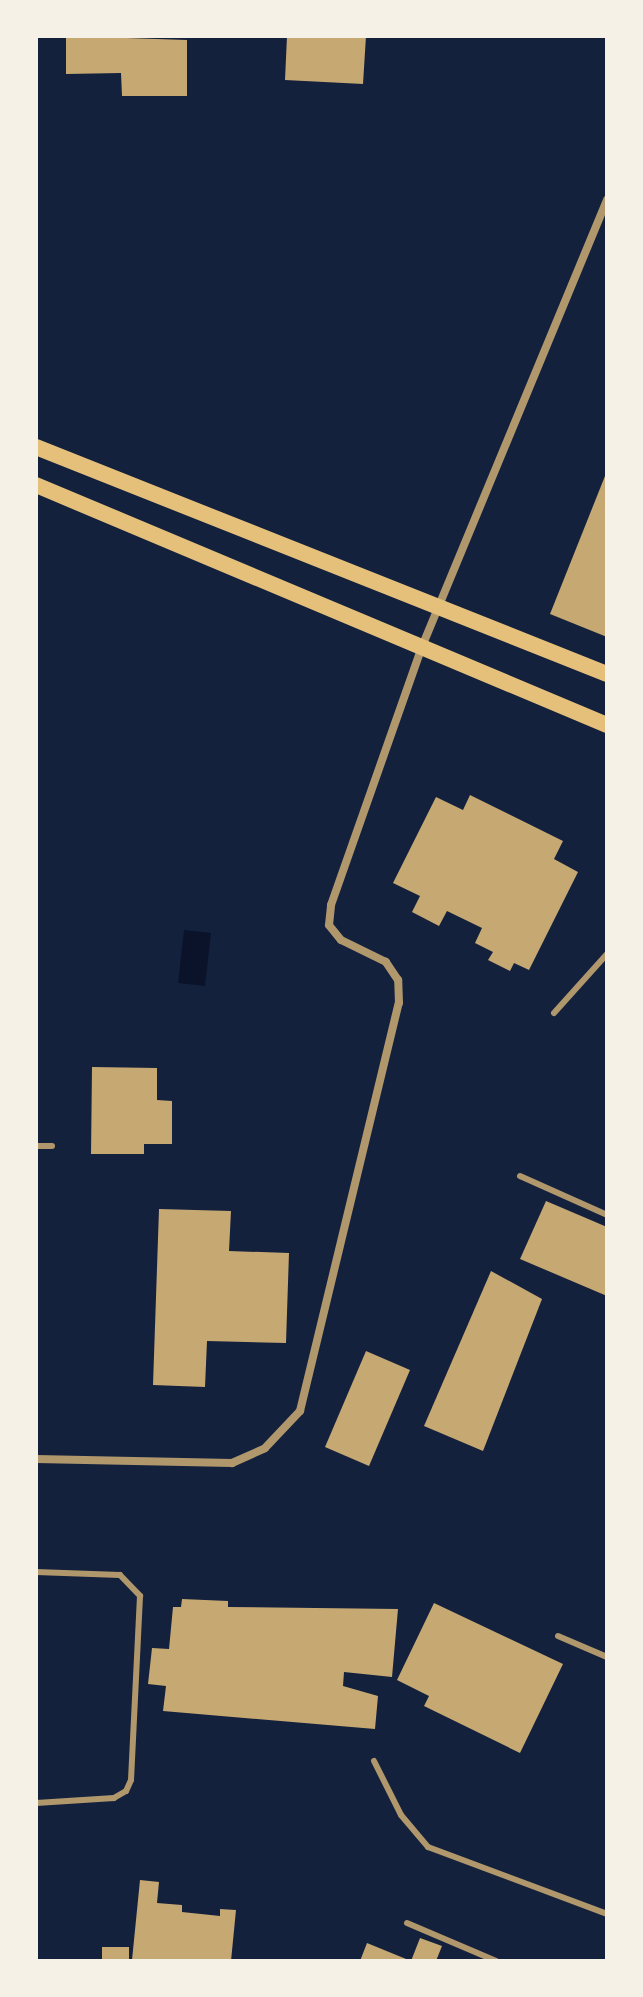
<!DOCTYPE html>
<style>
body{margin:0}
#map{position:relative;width:643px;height:1997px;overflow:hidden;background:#14213d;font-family:Inter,sans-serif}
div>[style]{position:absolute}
.water>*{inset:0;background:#0b132b}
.building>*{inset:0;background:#c6a872}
.service>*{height:6px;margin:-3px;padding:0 3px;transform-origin:3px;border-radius:3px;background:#b1986c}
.minor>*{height:8px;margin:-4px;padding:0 4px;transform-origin:4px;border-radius:4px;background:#b1986c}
.secondary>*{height:16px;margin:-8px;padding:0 8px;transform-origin:8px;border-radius:8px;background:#e5c07b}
span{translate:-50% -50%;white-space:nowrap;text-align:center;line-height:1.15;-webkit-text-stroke:8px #f6f1e7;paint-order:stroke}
.frame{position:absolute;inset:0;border:38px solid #f6f1e7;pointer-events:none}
</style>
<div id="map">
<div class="water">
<div style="clip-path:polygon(184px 930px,211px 933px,205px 986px,178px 983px)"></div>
</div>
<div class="building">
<div style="clip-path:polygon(66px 36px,187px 40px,187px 96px,122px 96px,121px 73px,66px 74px)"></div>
<div style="clip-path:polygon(287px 36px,366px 36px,363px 84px,285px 80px)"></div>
<div style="clip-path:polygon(607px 471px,607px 637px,550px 614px)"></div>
<div style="clip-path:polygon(470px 795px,563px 841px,554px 859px,578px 872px,529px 970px,514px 963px,510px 971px,488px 960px,493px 952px,475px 943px,482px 928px,447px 911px,439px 926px,412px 912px,420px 896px,393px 883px,436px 797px,463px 810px)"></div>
<div style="clip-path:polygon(92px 1067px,157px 1068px,157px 1100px,172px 1101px,172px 1144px,144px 1144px,144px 1154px,91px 1154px)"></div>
<div style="clip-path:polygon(546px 1201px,607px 1227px,607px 1296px,520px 1259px)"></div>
<div style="clip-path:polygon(159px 1209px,231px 1211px,229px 1251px,289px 1253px,286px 1343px,207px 1341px,205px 1387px,153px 1385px)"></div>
<div style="clip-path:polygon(491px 1271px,542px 1299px,483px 1451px,424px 1426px)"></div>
<div style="clip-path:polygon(366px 1351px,410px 1370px,369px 1466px,325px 1447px)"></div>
<div style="clip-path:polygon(182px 1599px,228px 1601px,228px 1607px,398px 1609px,392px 1677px,344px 1672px,343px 1686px,378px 1696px,375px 1729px,163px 1711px,166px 1686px,148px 1684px,152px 1648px,169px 1649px,173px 1607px,181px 1607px)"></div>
<div style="clip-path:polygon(434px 1603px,563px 1664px,520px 1753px,424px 1706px,429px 1696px,397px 1680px)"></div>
<div style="clip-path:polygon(140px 1880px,159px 1882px,157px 1903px,182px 1905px,182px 1912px,220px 1916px,220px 1909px,236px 1910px,231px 1961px,132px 1960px)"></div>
<div style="clip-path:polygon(420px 1938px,442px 1946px,436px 1961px,360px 1961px,367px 1943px,411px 1961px)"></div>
<div style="clip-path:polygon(102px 1947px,129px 1947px,129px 1961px,102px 1961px)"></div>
</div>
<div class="service">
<div style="left:554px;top:1013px;width:79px;rotate:-48.1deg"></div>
<div style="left:36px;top:1146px;width:16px"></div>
<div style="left:520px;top:1176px;width:95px;rotate:24.1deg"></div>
<div style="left:36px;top:1572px;width:84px;rotate:2deg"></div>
<div style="left:120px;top:1575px;width:29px;rotate:46deg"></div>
<div style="left:140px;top:1596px;width:184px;rotate:92.8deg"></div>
<div style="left:131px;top:1780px;width:12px;rotate:114deg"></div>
<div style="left:126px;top:1791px;width:14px;rotate:150deg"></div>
<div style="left:114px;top:1798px;width:78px;rotate:176.3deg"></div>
<div style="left:558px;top:1636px;width:53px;rotate:23.2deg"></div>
<div style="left:374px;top:1761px;width:60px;rotate:63.4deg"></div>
<div style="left:401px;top:1815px;width:42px;rotate:49.8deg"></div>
<div style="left:428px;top:1847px;width:191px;rotate:20.5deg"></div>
<div style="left:407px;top:1923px;width:97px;rotate:23.1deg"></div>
</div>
<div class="minor">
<div style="left:36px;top:1459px;width:196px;rotate:1.2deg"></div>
<div style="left:232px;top:1463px;width:36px;rotate:-24deg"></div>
<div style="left:265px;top:1448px;width:51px;rotate:-46.6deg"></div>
<div style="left:300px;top:1411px;width:420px;rotate:-76.4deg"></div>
<div style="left:399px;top:1003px;width:23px;rotate:-92deg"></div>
<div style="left:398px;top:980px;width:22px;rotate:-124deg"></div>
<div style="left:386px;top:962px;width:50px;rotate:-153.9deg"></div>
<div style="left:341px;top:940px;width:19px;rotate:-129deg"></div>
<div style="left:329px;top:925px;width:20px;rotate:-84deg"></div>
<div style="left:331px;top:905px;width:271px;rotate:-70.6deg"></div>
<div style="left:421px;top:649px;width:487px;rotate:-67.5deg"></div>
</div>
<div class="secondary">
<div style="left:36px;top:447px;width:614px;rotate:21.68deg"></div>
<div style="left:36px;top:485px;width:619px;rotate:22.8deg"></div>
</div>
<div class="frame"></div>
</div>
